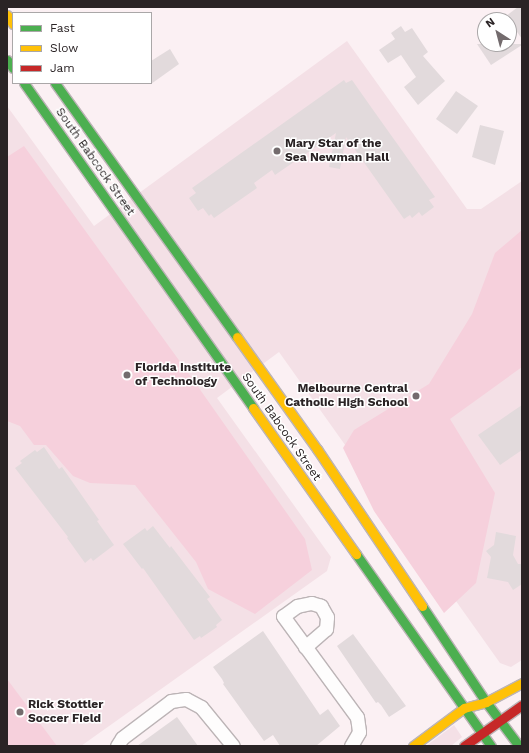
<!DOCTYPE html>
<style>
body{margin:0}
#map{position:relative;width:529px;height:753px;overflow:hidden;background:#fbf0f3;font-family:"Work Sans",sans-serif}
div>[style]{position:absolute}
.built>*{inset:0;background:#f4e0e6}
.green>*{inset:0;background:#f6d0dc}
.building>*{inset:0;background:#e2dadc}
.roads{filter:drop-shadow(1px 0 #bcb4b6) drop-shadow(-1px 0 #bcb4b6) drop-shadow(0 1px #bcb4b6) drop-shadow(0 -1px #bcb4b6)}
.street>*{height:13px;margin:-6.5px;padding:0 6.5px;transform-origin:6.5px;border-radius:6.5px;background:#fefdfd}
.fast>*{height:9px;margin:-4.5px;padding:0 4.5px;transform-origin:4.5px;border-radius:4.5px;background:#4caf50}
.slow>*{height:9px;margin:-4.5px;padding:0 4.5px;transform-origin:4.5px;border-radius:4.5px;background:#ffc107}
.jam>*{height:9px;margin:-4.5px;padding:0 4.5px;transform-origin:4.5px;border-radius:4.5px;background:#c62828}
.dots>*{width:11px;height:11px;translate:-50% -50%;box-sizing:border-box;border:2px solid #fff;border-radius:50%}
span{translate:-50% -50%;white-space:nowrap;text-align:center;line-height:1.15;-webkit-text-stroke:3px #fff;paint-order:stroke}
.poi-label{font-size:12px;color:#2a2325;font-weight:700}
.left{translate:0 -50%;text-align:left}
.right{translate:-100% -50%;text-align:right}
.street-label{font-size:12px;color:#2a2325}
.frame{position:absolute;inset:0;border:8px solid #2a2325;pointer-events:none}
.legend{position:absolute;left:12px;top:12px;width:140px;height:72px;box-sizing:border-box;background:#fff;border:1px solid #aaa7a8;margin:0;padding:5px 7px;list-style:none;font-size:12px;color:#2a2325}
.legend li{display:flex;align-items:center;gap:8px;height:20px}
.legend b{width:20px;border:1px solid #aaa7a8}
.north{position:absolute;left:477px;top:12px;width:40px;height:40px;box-sizing:border-box;background:#fff;border:1px solid #aaa7a8;border-radius:50%;rotate:324deg;font-size:11px;font-weight:700;line-height:16px;text-align:center;color:#2a2325}
.north::after{content:'';display:block;margin:auto;width:14px;height:18px;background:#736b6d;clip-path:polygon(50% 0,100% 100%,50% 72%,0 100%)}
</style>
<div id="map">
<div class="built">
<div style="clip-path:polygon(347px 41px,467px 209px,481px 209px,522px 181px,522px 660px,511px 667px,500px 663px,279px 352px,217px 398px,331px 557px,327px 571px,81px 746px,7px 746px,7px 106px,94px 226px)"></div>
<div style="clip-path:polygon(454px 725px,462px 737px,451px 746px,426px 746px)"></div>
</div>
<div class="green">
<div style="clip-path:polygon(24px 146px,194px 381px,305px 539px,312px 570px,255px 614px,208px 589px,196px 562px,135px 485px,90px 483px,73px 476px,46px 445px,34px 445px,20px 426px,7px 421px,7px 157px)"></div>
<div style="clip-path:polygon(522px 230px,522px 367px,450px 419px,495px 493px,476px 583px,444px 613px,374px 511px,343px 448px,354px 430px,429px 384px,472px 314px,495px 253px)"></div>
<div style="clip-path:polygon(7px 679px,57px 746px,7px 746px)"></div>
</div>
<div class="building">
<div style="clip-path:polygon(518px 7px,522px 7px,522px 39px,506px 16px)"></div>
<div style="clip-path:polygon(401px 26px,405px 32px,412px 28px,428px 52px,423px 56px,445px 81px,418px 105px,404px 87px,416px 77px,401px 55px,388px 63px,379px 50px,395px 39px,391px 33px)"></div>
<div style="clip-path:polygon(477px 44px,522px 44px,522px 45px,491px 65px)"></div>
<div style="clip-path:polygon(170px 49px,179px 64px,151px 84px,151px 61px)"></div>
<div style="clip-path:polygon(344px 80px,346px 83px,352px 80px,371px 107px,435px 197px,429px 200px,434px 207px,422px 216px,419px 212px,412px 218px,410px 215px,404px 219px,346px 137px,340px 169px,329px 167px,336px 133px,275px 175px,272px 170px,254px 183px,257px 188px,214px 218px,211px 214px,209px 216px,203px 208px,198px 211px,189px 198px,196px 193px,192px 188px)"></div>
<div style="clip-path:polygon(456px 91px,478px 106px,457px 134px,436px 119px)"></div>
<div style="clip-path:polygon(480px 125px,504px 131px,495px 165px,472px 157px)"></div>
<div style="clip-path:polygon(522px 405px,522px 450px,500px 465px,478px 435px)"></div>
<div style="clip-path:polygon(44px 447px,59px 469px,62px 467px,99px 520px,97px 521px,114px 545px,93px 561px,91px 558px,85px 563px,67px 538px,68px 537px,15px 468px,22px 463px,20px 461px,35px 450px,37px 452px)"></div>
<div style="clip-path:polygon(153px 526px,170px 548px,171px 546px,210px 597px,207px 599px,222px 620px,216px 625px,217px 627px,201px 638px,200px 636px,194px 640px,143px 568px,142px 569px,123px 544px,145px 528px,147px 531px)"></div>
<div style="clip-path:polygon(496px 532px,516px 536px,513px 555px,518px 564px,522px 564px,522px 584px,513px 590px,508px 582px,487px 578px,491px 557px,486px 551px,494px 545px)"></div>
<div style="clip-path:polygon(263px 631px,320px 715px,328px 709px,340px 726px,316px 746px,280px 746px,273px 735px,264px 741px,223px 684px,224px 683px,222px 679px,213px 667px)"></div>
<div style="clip-path:polygon(353px 634px,406px 706px,389px 717px,381px 705px,378px 702px,376px 703px,337px 646px)"></div>
<div style="clip-path:polygon(177px 717px,198px 746px,137px 746px)"></div>
</div>
<div class="roads">
<div class="street">
<div style="left:305px;top:647px;width:28px;rotate:-41deg"></div>
<div style="left:326px;top:629px;width:12px;rotate:-85deg"></div>
<div style="left:327px;top:617px;width:13px;rotate:-119deg"></div>
<div style="left:321px;top:606px;width:10px;rotate:-163deg"></div>
<div style="left:311px;top:603px;width:14px;rotate:168deg"></div>
<div style="left:297px;top:606px;width:17px;rotate:144deg"></div>
<div style="left:283px;top:616px;width:125px;rotate:53.8deg"></div>
<div style="left:357px;top:717px;width:15px;rotate:82deg"></div>
<div style="left:359px;top:732px;width:16px;rotate:120deg"></div>
<div style="left:117px;top:746px;width:9px;rotate:-58deg"></div>
<div style="left:122px;top:738px;width:61px;rotate:-37.1deg"></div>
<div style="left:171px;top:701px;width:15px;rotate:-8deg"></div>
<div style="left:186px;top:699px;width:17px;rotate:28deg"></div>
<div style="left:201px;top:707px;width:50px;rotate:50.6deg"></div>
</div>
<div class="fast">
<div style="left:7px;top:60px;width:10px;rotate:53deg"></div>
<div style="left:24px;top:83px;width:398px;rotate:54.8deg"></div>
<div style="left:55px;top:83px;width:312px;rotate:54.4deg"></div>
<div style="left:356px;top:554px;width:235px;rotate:54.9deg"></div>
<div style="left:422px;top:606px;width:115px;rotate:56.3deg"></div>
<div style="left:486px;top:702px;width:55px;rotate:53.1deg"></div>
</div>
<div class="slow">
<div style="left:7px;top:15px;width:11px;rotate:56deg"></div>
<div style="left:237px;top:337px;width:138px;rotate:54.5deg"></div>
<div style="left:317px;top:449px;width:189px;rotate:56.2deg"></div>
<div style="left:253px;top:408px;width:179px;rotate:54.8deg"></div>
<div style="left:413px;top:746px;width:64px;rotate:-36.7deg"></div>
<div style="left:464px;top:708px;width:23px;rotate:-15deg"></div>
<div style="left:486px;top:702px;width:41px;rotate:-27.8deg"></div>
</div>
<div class="jam">
<div style="left:464px;top:746px;width:71px;rotate:-35.3deg"></div>
</div>
</div>
<div class="dots">
<div style="left:277px;top:151px;background:#736b6d"></div>
<div style="left:127px;top:375px;background:#736b6d"></div>
<div style="left:416px;top:396px;background:#736b6d"></div>
<div style="left:20px;top:712px;background:#736b6d"></div>
</div>
<div class="poi-label">
<span class="left" style="left:285px;top:151px">Mary Star of the<br>Sea Newman Hall</span>
<span class="left" style="left:135px;top:375px">Florida Institute<br>of Technology</span>
<span class="right" style="left:408px;top:396px">Melbourne Central<br>Catholic High School</span>
<span class="left" style="left:28px;top:712px">Rick Stottler<br>Soccer Field</span>
</div>
<div class="street-label">
<span style="left:95px;top:162px;rotate:55deg">South Babcock Street</span>
<span style="left:281px;top:427px;rotate:55deg">South Babcock Street</span>
</div>
<div class="frame"></div>
<ul class="legend">
<li><b style="height:5px;background:#4caf50"></b>Fast</li>
<li><b style="height:5px;background:#ffc107"></b>Slow</li>
<li><b style="height:5px;background:#c62828"></b>Jam</li>
</ul>
<div class="north">N</div>
</div>
